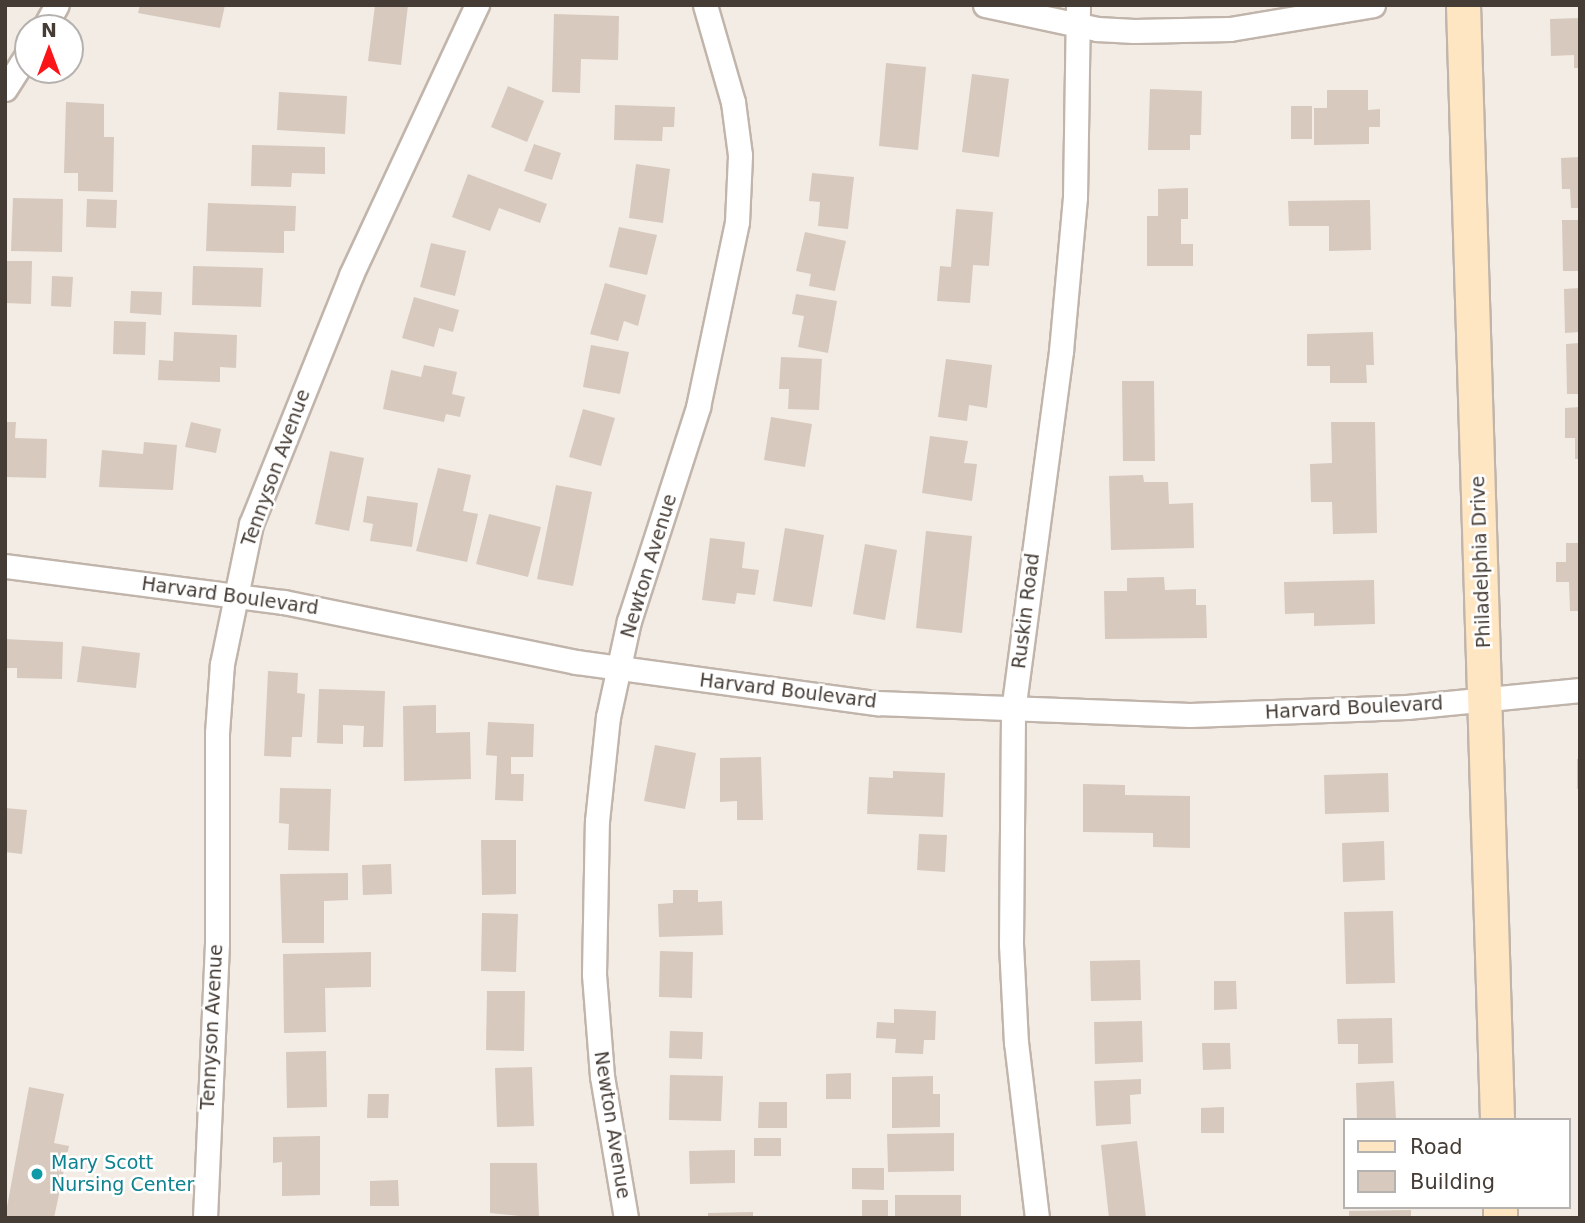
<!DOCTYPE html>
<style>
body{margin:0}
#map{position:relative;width:1585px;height:1223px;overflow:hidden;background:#f3ece5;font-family:"DejaVu Sans",sans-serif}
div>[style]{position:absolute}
.building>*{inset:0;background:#d7c9bd}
.roads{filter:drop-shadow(2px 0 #c1b5ab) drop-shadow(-2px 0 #c1b5ab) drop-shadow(0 2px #c1b5ab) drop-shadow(0 -2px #c1b5ab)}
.minor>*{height:23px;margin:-11.5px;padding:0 11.5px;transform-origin:11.5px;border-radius:11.5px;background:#fff}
.secondary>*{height:33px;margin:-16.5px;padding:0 16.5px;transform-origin:16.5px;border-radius:16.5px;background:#ffe6c3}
.dots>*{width:19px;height:19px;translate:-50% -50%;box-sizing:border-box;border:4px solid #fff;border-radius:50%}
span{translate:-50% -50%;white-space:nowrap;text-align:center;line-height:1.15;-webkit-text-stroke:5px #fff;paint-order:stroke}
.street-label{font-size:19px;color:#453c35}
.culture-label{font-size:19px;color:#0d838f}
.left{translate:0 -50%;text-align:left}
.frame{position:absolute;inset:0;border:7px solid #453c35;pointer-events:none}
.legend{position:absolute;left:1343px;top:1118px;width:228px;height:91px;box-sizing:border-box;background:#fff;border:2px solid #b5b1ae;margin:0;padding:9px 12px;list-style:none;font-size:21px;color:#453c35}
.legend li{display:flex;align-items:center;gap:14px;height:35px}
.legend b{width:35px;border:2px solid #b5b1ae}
.north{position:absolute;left:14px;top:14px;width:70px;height:70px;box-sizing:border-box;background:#fff;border:2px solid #b5b1ae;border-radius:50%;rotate:0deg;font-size:19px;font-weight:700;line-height:28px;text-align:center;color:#453c35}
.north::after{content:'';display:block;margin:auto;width:24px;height:32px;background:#fb1418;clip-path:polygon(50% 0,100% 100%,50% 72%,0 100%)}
</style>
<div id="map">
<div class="building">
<div style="clip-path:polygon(140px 5px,225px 5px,220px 28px,138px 13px)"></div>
<div style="clip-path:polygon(375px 5px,408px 5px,401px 65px,368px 61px)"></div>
<div style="clip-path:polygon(554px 14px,619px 16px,618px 60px,581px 59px,580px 93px,552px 92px)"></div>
<div style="clip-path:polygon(1580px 18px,1580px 68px,1574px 68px,1574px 55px,1551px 56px,1550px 19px)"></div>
<div style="clip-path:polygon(886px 63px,926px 67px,918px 150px,879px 146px)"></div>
<div style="clip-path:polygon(972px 74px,1009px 79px,999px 157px,962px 152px)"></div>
<div style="clip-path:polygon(508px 86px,544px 101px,527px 142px,491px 127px)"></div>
<div style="clip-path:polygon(1150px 89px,1202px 91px,1201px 135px,1190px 135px,1190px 150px,1148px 150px)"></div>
<div style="clip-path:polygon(1327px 90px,1368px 90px,1368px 110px,1380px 109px,1380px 127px,1369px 127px,1369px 144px,1314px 145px,1314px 108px,1327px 108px)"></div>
<div style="clip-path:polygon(279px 92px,347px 96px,345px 134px,277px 130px)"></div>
<div style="clip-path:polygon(66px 102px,104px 104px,104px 137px,114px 137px,113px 192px,78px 191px,78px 173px,64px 173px)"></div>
<div style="clip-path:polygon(615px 105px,675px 107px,674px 127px,663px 127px,662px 141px,614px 140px)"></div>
<div style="clip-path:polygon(1291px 106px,1312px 106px,1312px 139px,1291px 139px)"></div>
<div style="clip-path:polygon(534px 144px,561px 153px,552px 180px,524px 171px)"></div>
<div style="clip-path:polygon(252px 145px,325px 147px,325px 174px,292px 173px,291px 187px,251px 186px)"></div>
<div style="clip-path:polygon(1580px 157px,1580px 208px,1571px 208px,1570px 189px,1562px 189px,1561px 158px)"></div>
<div style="clip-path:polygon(636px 164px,670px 169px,663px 223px,629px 218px)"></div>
<div style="clip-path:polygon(812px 173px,854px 177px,848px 229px,818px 226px,820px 202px,809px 201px)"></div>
<div style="clip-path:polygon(468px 174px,547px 204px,540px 223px,499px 208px,490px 231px,452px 217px)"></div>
<div style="clip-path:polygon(1188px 188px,1188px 219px,1181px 219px,1181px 244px,1193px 244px,1193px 266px,1147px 266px,1147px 216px,1158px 216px,1158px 189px)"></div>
<div style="clip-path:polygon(13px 198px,63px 199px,62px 252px,11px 251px)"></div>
<div style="clip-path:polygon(87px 199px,117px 200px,116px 228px,86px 227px)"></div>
<div style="clip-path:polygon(1370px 200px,1371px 250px,1329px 251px,1329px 226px,1289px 226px,1288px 201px)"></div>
<div style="clip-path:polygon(208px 203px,296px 206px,295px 231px,284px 231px,284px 253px,206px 251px)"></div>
<div style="clip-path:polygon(956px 209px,993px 212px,989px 266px,973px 265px,970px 303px,937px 301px,940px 266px,951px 267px)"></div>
<div style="clip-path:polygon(1562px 220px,1580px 220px,1580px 271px,1563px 271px)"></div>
<div style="clip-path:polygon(619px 227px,657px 235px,647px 275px,609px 267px)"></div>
<div style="clip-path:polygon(805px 232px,846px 241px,835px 291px,809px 286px,811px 274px,796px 271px)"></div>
<div style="clip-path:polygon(431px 243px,466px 251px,455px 296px,420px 287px)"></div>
<div style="clip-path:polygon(5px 261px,32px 261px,31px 304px,5px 303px)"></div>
<div style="clip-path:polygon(193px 266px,263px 268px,261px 307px,192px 305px)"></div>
<div style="clip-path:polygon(52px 276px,73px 277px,71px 307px,51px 306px)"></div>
<div style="clip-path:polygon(605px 283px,646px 295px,638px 326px,624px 321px,618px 341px,590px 334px)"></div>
<div style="clip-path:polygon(1580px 288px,1580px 332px,1565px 333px,1564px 289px)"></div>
<div style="clip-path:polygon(131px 291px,162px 292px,161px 315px,130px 313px)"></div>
<div style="clip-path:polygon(796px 294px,837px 301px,828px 353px,798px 347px,804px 316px,792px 314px)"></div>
<div style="clip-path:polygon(414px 297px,459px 310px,453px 332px,439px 328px,434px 347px,402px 338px)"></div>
<div style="clip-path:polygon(114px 321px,146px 322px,145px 355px,113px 354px)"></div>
<div style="clip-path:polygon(174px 332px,237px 335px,236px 368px,220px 367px,220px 382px,158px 380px,159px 360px,173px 361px)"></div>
<div style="clip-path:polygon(1373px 332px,1374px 365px,1366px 365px,1367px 383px,1330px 383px,1330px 366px,1307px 366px,1307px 334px)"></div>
<div style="clip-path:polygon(1580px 343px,1580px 394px,1567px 394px,1566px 344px)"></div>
<div style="clip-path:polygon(591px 345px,629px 352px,620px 394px,583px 387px)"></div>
<div style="clip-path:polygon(781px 357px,822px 359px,819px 410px,788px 409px,789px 389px,779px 389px)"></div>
<div style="clip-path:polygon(946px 359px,992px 365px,987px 408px,969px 405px,967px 421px,938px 417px)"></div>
<div style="clip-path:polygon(424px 365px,457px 372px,452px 394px,465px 397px,460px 417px,446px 414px,444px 422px,383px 409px,391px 370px,421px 377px)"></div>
<div style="clip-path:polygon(1122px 381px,1154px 381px,1155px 461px,1123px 461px)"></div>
<div style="clip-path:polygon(1580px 407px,1580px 459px,1575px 459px,1575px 438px,1565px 438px,1565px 408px)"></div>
<div style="clip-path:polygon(583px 409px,615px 418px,601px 466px,569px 457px)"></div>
<div style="clip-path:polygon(771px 417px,812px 424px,805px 467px,764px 460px)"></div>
<div style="clip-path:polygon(5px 422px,16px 422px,15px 438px,47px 439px,46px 478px,5px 477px)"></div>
<div style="clip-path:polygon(191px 422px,221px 429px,216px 453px,185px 447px)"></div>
<div style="clip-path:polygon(1331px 422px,1375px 422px,1377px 533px,1333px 534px,1332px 502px,1311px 502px,1310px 464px,1332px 463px)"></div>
<div style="clip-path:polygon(930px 436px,968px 441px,964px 463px,977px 464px,972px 501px,922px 493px)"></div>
<div style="clip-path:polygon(144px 442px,177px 445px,173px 490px,99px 487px,102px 450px,143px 454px)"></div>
<div style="clip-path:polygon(330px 451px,364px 458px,349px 531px,315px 524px)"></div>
<div style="clip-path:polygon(438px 468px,471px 475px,463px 511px,478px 514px,467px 562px,416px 551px)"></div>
<div style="clip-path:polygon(1143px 475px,1144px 482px,1168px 482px,1169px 504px,1193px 503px,1194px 548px,1111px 550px,1109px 476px)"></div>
<div style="clip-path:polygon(556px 485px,592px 492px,573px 586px,537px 579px)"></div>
<div style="clip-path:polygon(367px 496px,418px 503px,412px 547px,370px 541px,373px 524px,363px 522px)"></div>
<div style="clip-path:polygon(489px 514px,541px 527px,528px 577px,476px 564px)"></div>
<div style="clip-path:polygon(785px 528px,824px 535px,812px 607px,773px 601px)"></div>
<div style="clip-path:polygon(926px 531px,972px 536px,962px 633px,916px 628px)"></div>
<div style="clip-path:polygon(710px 538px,745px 542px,742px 568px,759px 570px,755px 595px,737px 593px,735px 604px,702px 600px)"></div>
<div style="clip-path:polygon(1566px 543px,1580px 543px,1580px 611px,1570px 611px,1569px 582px,1556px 582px,1556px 562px,1566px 562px)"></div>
<div style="clip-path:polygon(865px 544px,897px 550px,885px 620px,853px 614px)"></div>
<div style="clip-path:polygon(1164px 577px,1165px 590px,1196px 589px,1196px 605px,1206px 605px,1207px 638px,1105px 639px,1104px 591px,1127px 591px,1127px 578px)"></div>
<div style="clip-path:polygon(1374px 580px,1375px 624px,1314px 626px,1314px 613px,1285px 614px,1284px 582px)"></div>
<div style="clip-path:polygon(5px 639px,63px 642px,62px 679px,17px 678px,17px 668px,5px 668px)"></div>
<div style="clip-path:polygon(82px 646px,140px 653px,136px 688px,77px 682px)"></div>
<div style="clip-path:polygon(268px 671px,298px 673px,297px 693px,305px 694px,302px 737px,292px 737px,291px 757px,264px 756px)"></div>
<div style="clip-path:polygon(319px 689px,385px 691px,383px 747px,363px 747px,364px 726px,343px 725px,343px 744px,317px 743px)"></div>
<div style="clip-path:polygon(436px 705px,436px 733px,470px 732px,471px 779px,404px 781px,403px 706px)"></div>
<div style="clip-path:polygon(488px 722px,534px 724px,533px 757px,511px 757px,511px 774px,524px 774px,523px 801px,495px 800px,497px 756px,486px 755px)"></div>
<div style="clip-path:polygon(655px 745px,696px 753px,685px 809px,644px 801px)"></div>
<div style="clip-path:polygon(761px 757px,763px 820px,737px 820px,737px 801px,720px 802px,720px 758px)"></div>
<div style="clip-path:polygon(1577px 759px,1580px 759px,1580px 788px,1577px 789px)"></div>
<div style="clip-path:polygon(893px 771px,945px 773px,943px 817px,867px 814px,869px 777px,893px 778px)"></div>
<div style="clip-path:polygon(1388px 773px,1389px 812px,1325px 814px,1324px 775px)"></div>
<div style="clip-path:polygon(1083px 784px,1125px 785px,1125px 795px,1190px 796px,1190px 848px,1153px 847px,1153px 833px,1083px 832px)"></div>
<div style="clip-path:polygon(280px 788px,331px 789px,329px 851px,288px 850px,289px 824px,279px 823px)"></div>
<div style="clip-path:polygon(5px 808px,27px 810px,22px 854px,5px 852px)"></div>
<div style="clip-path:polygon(919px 834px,947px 835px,945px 872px,917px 870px)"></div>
<div style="clip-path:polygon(481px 840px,516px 840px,516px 894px,482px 895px)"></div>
<div style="clip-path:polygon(1384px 841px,1385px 880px,1343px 882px,1342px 843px)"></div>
<div style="clip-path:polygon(391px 864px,392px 894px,363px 895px,362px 865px)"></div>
<div style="clip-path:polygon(348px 873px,348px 900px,324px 901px,324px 943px,282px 943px,280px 874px)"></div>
<div style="clip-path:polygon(673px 890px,698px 890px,698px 902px,722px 901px,723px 935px,659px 937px,658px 904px,673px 903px)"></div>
<div style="clip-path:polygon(1393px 911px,1395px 983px,1346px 984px,1344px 912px)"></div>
<div style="clip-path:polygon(482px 913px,518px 914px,516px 972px,481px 971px)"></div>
<div style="clip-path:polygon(660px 951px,693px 952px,692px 998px,659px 997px)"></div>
<div style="clip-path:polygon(371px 952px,371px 987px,325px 988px,326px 1032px,284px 1033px,283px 954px)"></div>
<div style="clip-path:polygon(1140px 960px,1141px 1000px,1091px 1001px,1090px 961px)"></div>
<div style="clip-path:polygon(1214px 981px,1236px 981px,1237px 1009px,1214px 1010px)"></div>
<div style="clip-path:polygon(487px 991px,525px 991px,524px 1051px,486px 1050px)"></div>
<div style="clip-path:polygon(894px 1009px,936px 1011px,935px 1040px,924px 1040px,923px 1054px,895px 1053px,896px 1039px,876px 1038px,877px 1022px,894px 1023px)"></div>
<div style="clip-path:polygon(1392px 1018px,1393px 1063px,1358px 1064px,1358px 1044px,1338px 1044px,1337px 1019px)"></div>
<div style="clip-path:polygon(1142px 1021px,1143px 1062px,1095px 1064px,1094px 1022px)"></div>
<div style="clip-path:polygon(670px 1031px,703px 1032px,702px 1059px,669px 1058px)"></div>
<div style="clip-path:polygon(1202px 1043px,1230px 1043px,1231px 1069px,1203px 1070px)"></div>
<div style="clip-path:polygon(326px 1051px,327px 1107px,287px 1108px,286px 1052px)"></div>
<div style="clip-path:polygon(532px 1067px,534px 1126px,497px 1127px,495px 1068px)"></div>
<div style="clip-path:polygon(851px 1073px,851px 1099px,826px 1099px,826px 1074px)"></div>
<div style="clip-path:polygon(670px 1075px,723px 1076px,721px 1121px,669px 1120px)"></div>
<div style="clip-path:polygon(933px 1076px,933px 1094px,940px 1094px,940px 1127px,892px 1128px,892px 1077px)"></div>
<div style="clip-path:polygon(1141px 1079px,1141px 1094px,1130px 1095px,1131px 1124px,1096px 1126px,1094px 1081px)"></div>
<div style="clip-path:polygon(1394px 1081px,1396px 1120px,1357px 1120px,1356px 1083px)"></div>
<div style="clip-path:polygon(29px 1087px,64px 1094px,54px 1143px,69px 1146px,54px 1218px,5px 1218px)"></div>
<div style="clip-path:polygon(368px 1094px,389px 1094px,388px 1118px,367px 1118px)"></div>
<div style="clip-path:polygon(759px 1102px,787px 1102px,787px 1128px,758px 1128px)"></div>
<div style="clip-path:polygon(1224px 1107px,1224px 1133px,1201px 1133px,1201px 1108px)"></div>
<div style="clip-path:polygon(954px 1133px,954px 1171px,888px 1172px,887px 1134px)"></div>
<div style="clip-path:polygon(320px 1136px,320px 1195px,282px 1196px,282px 1162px,273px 1163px,273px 1137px)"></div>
<div style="clip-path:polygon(754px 1138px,781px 1138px,781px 1156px,754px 1156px)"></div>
<div style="clip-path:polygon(1137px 1141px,1146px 1218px,1109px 1218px,1101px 1145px)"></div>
<div style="clip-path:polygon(735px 1150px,735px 1183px,690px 1184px,689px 1151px)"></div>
<div style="clip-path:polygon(490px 1163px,537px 1163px,539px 1218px,490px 1213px)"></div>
<div style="clip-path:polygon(852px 1168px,884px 1168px,884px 1190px,852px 1189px)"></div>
<div style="clip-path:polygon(398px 1180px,399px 1206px,370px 1206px,370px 1181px)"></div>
<div style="clip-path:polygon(895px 1195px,961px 1195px,961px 1218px,895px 1218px)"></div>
<div style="clip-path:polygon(862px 1200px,888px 1200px,888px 1218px,862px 1218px)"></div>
<div style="clip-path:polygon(1411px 1210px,1411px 1218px,1349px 1218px,1349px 1211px)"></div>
<div style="clip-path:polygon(753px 1212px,753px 1218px,708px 1218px,708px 1213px)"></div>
</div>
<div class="roads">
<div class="minor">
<div style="left:985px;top:5px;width:115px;rotate:12.1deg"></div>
<div style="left:1097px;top:29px;width:37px;rotate:3deg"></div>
<div style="left:1134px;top:31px;width:96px;rotate:-1.2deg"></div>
<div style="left:1230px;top:29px;width:145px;rotate:-9.5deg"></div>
<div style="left:44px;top:28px;width:26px;rotate:-61deg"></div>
<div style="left:5px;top:89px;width:43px;rotate:-57.4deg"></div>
<div style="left:5px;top:566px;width:281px;rotate:7.4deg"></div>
<div style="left:284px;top:602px;width:298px;rotate:11.6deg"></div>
<div style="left:576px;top:662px;width:304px;rotate:7.8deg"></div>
<div style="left:877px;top:703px;width:313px;rotate:2.2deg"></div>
<div style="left:1190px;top:715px;width:217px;rotate:-2.1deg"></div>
<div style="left:1407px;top:707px;width:174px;rotate:-5.6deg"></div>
<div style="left:205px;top:1218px;width:275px;rotate:-87.5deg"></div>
<div style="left:217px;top:943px;width:210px;rotate:-90deg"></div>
<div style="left:217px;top:733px;width:69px;rotate:-85.9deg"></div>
<div style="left:222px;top:664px;width:143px;rotate:-78.3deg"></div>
<div style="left:251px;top:524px;width:268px;rotate:-68.1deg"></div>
<div style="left:351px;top:275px;width:298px;rotate:-65deg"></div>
<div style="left:626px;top:1218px;width:144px;rotate:-99.6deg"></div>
<div style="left:602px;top:1076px;width:102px;rotate:-94.5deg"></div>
<div style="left:594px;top:974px;width:153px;rotate:-88.9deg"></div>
<div style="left:597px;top:821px;width:105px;rotate:-84deg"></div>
<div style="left:608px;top:717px;width:98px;rotate:-77.7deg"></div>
<div style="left:629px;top:621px;width:225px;rotate:-72.1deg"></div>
<div style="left:698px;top:407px;width:189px;rotate:-78.1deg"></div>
<div style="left:737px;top:222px;width:67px;rotate:-87.4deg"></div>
<div style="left:740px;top:155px;width:53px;rotate:-97.5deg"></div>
<div style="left:733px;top:102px;width:101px;rotate:-106.1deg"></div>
<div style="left:1037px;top:1218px;width:176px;rotate:-96.8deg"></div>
<div style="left:1016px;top:1043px;width:99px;rotate:-92.9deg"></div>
<div style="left:1011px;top:944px;width:233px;rotate:-89.5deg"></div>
<div style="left:1013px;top:711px;width:363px;rotate:-82.4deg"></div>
<div style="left:1061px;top:351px;width:155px;rotate:-84.8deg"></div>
<div style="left:1075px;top:197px;width:192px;rotate:-89.1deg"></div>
</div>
<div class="secondary">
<div style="left:1463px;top:5px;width:1116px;rotate:88.25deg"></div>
<div style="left:1500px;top:1207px;width:11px;rotate:90deg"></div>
</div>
</div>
<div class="dots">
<div style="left:37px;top:1174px;background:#0f9aa8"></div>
</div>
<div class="street-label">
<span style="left:276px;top:468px;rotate:-70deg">Tennyson Avenue</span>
<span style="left:1481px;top:562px;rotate:-92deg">Philadelphia Drive</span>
<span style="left:649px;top:566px;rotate:-73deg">Newton Avenue</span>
<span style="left:230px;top:596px;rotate:8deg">Harvard Boulevard</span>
<span style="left:1026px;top:611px;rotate:-83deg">Ruskin Road</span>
<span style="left:788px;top:691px;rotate:7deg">Harvard Boulevard</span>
<span style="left:1354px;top:708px;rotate:-3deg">Harvard Boulevard</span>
<span style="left:212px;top:1027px;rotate:-87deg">Tennyson Avenue</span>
<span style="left:612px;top:1125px;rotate:81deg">Newton Avenue</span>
</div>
<div class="culture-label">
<span class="left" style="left:51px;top:1174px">Mary Scott<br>Nursing Center</span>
</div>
<div class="frame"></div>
<ul class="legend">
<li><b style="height:9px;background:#ffe6c3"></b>Road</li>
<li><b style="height:19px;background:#d7c9bd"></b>Building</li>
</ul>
<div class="north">N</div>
</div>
